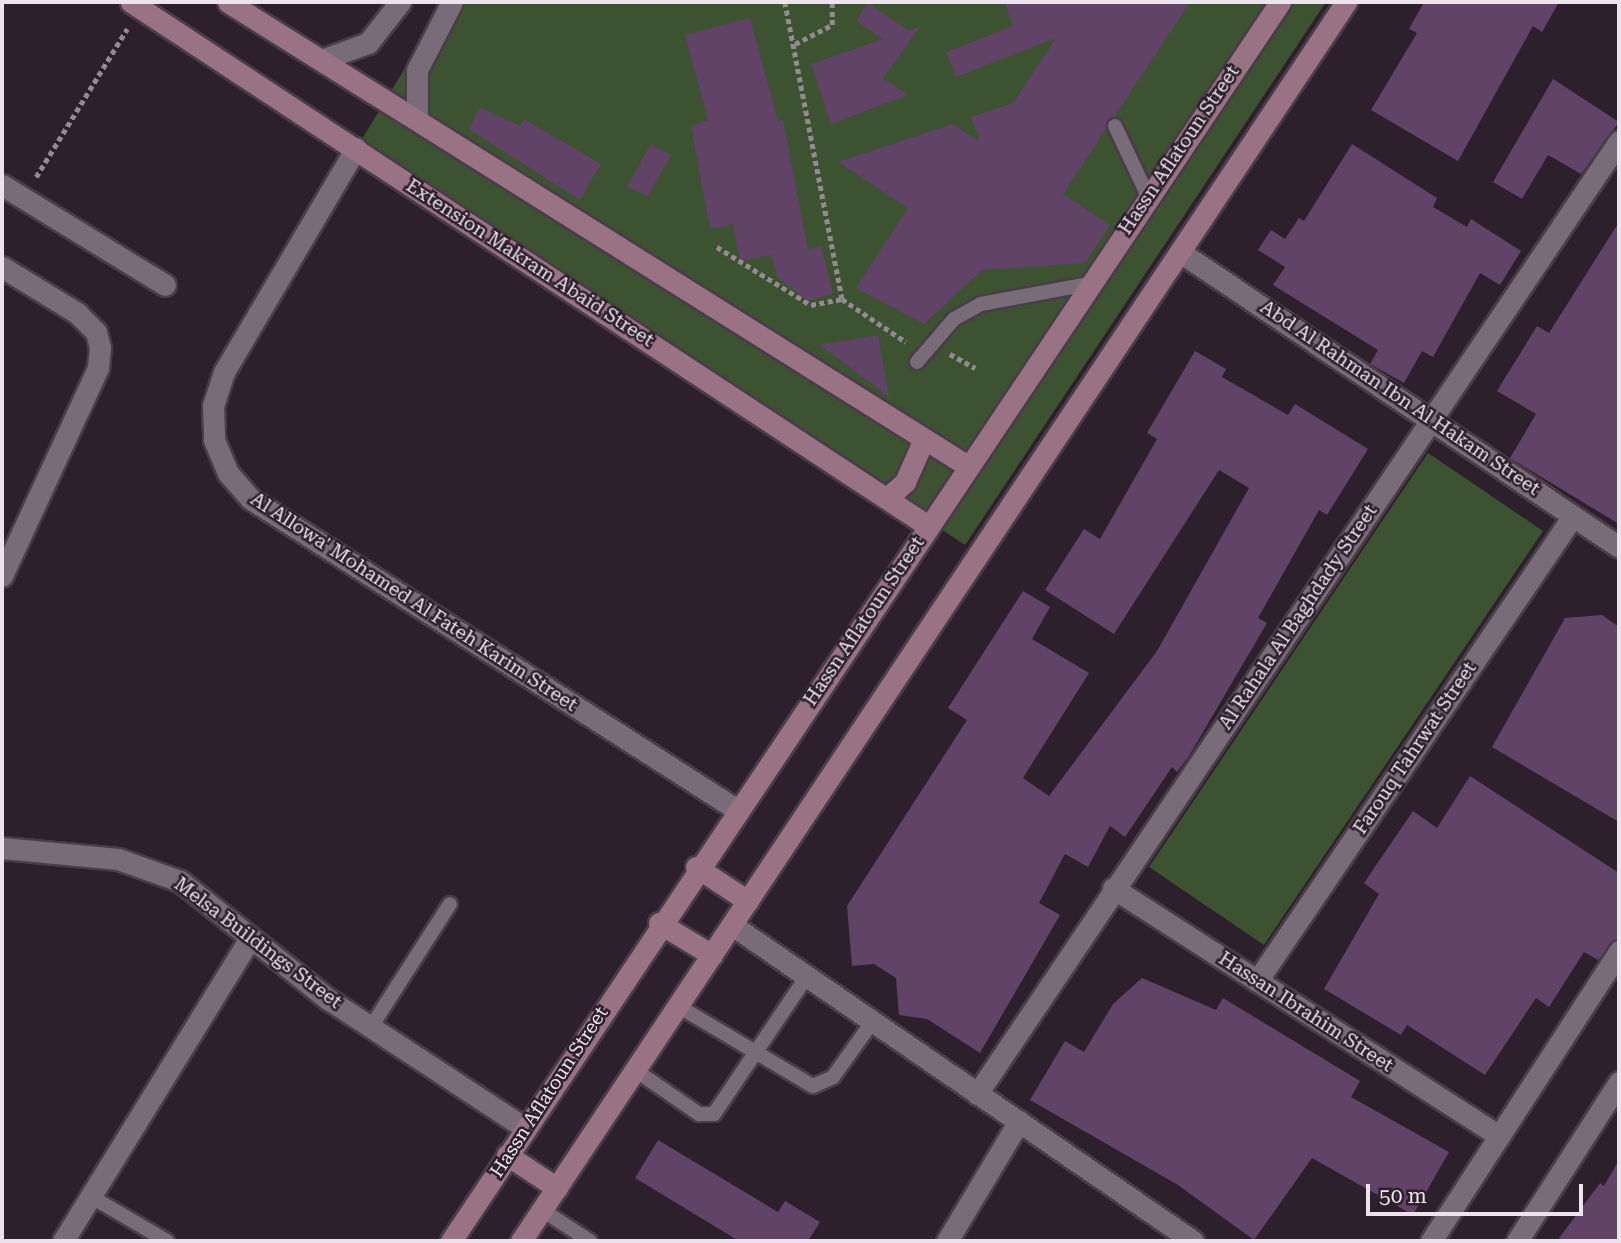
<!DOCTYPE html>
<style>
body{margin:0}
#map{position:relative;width:1621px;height:1243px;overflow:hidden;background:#2d202c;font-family:"Roboto Serif",serif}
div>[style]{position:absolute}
.green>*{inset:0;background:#3c5231}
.building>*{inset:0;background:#604367}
.path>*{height:4.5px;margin-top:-2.25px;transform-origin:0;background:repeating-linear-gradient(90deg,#958a94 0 5px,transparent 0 8.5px)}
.roads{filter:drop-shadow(2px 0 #493d48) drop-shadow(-2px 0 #493d48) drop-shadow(0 2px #493d48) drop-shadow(0 -2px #493d48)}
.lane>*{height:14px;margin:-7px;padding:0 7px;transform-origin:7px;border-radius:7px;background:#7a6b79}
.street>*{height:21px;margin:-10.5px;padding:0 10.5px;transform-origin:10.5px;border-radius:10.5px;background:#7a6b79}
.secondary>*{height:21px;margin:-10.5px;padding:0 10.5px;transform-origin:10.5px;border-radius:10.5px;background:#997384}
span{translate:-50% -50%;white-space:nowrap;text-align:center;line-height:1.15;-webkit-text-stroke:5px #2d202c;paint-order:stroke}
.street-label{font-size:19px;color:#ece3ec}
.frame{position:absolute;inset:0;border:4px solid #ece3ec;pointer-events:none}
.scale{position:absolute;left:1366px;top:1184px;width:217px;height:32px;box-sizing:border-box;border:4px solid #ece3ec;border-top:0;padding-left:9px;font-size:21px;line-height:24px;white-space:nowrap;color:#ece3ec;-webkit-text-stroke:5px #2d202c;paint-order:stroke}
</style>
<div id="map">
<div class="green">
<div style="clip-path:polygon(445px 2px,1326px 2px,965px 545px,362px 139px)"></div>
<div style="clip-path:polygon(1428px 453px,1543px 531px,1264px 945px,1149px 867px)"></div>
</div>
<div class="building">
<div style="clip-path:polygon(1005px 2px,1190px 2px,1063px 194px,1110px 225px,1085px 263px,982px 270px,924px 324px,856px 288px,908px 208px,838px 162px,952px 124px,980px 142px,971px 117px,1013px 103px,1056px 38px,956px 77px,946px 52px,1013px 26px)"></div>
<div style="clip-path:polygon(1424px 2px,1559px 2px,1542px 32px,1533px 26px,1458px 161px,1371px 110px,1417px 33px,1409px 29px)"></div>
<div style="clip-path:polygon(868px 3px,909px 31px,920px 27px,883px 78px,908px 95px,831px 124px,811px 64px,883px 39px,856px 21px)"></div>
<div style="clip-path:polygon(750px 18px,778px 121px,783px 120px,808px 250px,821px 246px,833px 294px,808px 301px,777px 277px,771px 255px,740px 261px,733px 224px,710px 229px,691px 126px,708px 120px,685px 35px)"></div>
<div style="clip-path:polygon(1553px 79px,1619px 122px,1581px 174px,1548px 155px,1522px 199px,1493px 182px)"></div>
<div style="clip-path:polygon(480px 107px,520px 126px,524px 119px,601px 164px,580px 200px,469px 129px)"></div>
<div style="clip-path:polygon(651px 144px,671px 155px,648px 196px,627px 187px)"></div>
<div style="clip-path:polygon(1352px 144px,1437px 198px,1433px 207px,1467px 227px,1471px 219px,1521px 251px,1500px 285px,1480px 273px,1433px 357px,1422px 351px,1404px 383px,1370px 364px,1378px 350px,1273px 285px,1285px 267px,1258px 250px,1271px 230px,1285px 239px,1299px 218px,1304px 221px)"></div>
<div style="clip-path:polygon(1619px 222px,1619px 524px,1510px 458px,1536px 414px,1497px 391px,1537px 326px,1549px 333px)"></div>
<div style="clip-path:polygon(878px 335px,889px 397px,820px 345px)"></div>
<div style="clip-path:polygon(1195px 351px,1226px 369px,1222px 377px,1288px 415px,1295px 404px,1368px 449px,1327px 515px,1319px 510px,1258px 618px,1267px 623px,1189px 756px,1177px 772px,1172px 767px,1125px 837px,1110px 826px,1088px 867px,1065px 854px,1039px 903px,1060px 915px,980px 1053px,927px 1019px,899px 1015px,896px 978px,874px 964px,852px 966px,847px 906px,967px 720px,948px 708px,1023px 591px,1050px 607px,1032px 639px,1089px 673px,1023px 778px,1049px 796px,1157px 651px,1249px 488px,1219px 470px,1114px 634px,1045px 590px,1084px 529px,1100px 539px,1157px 439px,1147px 433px)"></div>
<div style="clip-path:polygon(1602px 615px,1619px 627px,1619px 822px,1492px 747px,1565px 618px)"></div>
<div style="clip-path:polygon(1470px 776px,1619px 873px,1619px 938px,1598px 960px,1584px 952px,1549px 1007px,1536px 998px,1485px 1075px,1407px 1025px,1401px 1035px,1324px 989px,1379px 894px,1364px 883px,1413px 811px,1437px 828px)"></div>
<div style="clip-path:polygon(1142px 978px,1216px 1010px,1223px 998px,1360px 1081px,1351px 1097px,1449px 1152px,1413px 1215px,1312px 1158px,1254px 1240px,1178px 1185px,1030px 1100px,1065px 1041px,1084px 1052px,1113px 1004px)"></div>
<div style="clip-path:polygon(658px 1140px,778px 1212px,785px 1201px,820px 1222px,808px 1241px,739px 1241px,635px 1178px)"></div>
<div style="clip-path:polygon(1619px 1160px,1619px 1241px,1557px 1241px,1600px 1183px,1604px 1186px)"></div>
</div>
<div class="path">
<div style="left:785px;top:2px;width:302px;rotate:79.1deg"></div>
<div style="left:795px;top:44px;width:42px;rotate:-27.2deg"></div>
<div style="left:832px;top:25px;width:23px;rotate:-90deg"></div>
<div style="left:36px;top:177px;width:174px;rotate:-58.4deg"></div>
<div style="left:717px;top:247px;width:110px;rotate:31.7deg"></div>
<div style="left:811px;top:305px;width:32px;rotate:-11deg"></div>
<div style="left:842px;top:299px;width:77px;rotate:33.9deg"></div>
<div style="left:950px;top:354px;width:29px;rotate:29deg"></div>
</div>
<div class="roads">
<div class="lane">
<div style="left:1115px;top:126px;width:77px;rotate:64.8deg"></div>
<div style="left:917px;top:362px;width:57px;rotate:-49.3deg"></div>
<div style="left:954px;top:319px;width:31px;rotate:-29deg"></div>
<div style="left:981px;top:304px;width:110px;rotate:-10.5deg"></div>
<div style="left:678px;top:1006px;width:157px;rotate:30.7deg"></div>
<div style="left:813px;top:1086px;width:22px;rotate:-24deg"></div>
<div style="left:833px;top:1077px;width:69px;rotate:-54.5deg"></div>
<div style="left:371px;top:1027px;width:146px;rotate:-57.3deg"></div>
<div style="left:635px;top:1070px;width:78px;rotate:34.5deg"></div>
<div style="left:699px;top:1114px;width:15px"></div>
<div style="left:714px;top:1114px;width:166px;rotate:-56deg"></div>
<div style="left:90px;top:1196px;width:89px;rotate:30.3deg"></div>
<div style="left:542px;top:1210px;width:57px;rotate:32.9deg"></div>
</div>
<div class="street">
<div style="left:321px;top:60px;width:50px;rotate:-19.9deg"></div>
<div style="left:368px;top:43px;width:52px;rotate:-52deg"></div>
<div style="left:417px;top:120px;width:50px;rotate:-90deg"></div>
<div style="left:417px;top:70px;width:76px;rotate:-62.8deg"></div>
<div style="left:356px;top:148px;width:260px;rotate:120.5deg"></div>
<div style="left:224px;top:372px;width:35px;rotate:108deg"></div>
<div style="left:213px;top:405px;width:35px;rotate:88deg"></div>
<div style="left:214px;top:440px;width:36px;rotate:67deg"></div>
<div style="left:228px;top:473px;width:35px;rotate:49deg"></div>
<div style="left:251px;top:499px;width:576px;rotate:32.59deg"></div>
<div style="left:2px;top:185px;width:191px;rotate:31.5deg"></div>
<div style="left:1180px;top:252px;width:529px;rotate:33.9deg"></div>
<div style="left:2px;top:267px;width:88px;rotate:31.5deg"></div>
<div style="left:77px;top:313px;width:27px;rotate:45deg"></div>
<div style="left:96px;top:332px;width:16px;rotate:76deg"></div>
<div style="left:100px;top:348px;width:20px;rotate:96deg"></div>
<div style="left:98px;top:368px;width:229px;rotate:114.8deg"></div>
<div style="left:2px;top:848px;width:117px;rotate:5.4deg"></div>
<div style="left:118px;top:859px;width:66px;rotate:19.5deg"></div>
<div style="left:180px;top:881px;width:189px;rotate:38.6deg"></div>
<div style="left:328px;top:999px;width:235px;rotate:33.2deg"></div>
<div style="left:1113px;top:888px;width:459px;rotate:32.7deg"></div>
<div style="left:732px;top:925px;width:559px;rotate:34.43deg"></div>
<div style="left:1257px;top:981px;width:562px;rotate:-55.8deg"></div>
<div style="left:977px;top:1094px;width:1149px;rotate:-56.03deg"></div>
<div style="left:63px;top:1241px;width:354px;rotate:-58.3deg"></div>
<div style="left:947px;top:1241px;width:140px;rotate:-59deg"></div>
<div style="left:1431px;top:1241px;width:346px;rotate:-57deg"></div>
<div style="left:1517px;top:1241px;width:189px;rotate:-57.3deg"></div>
</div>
<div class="secondary">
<div style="left:131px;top:2px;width:954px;rotate:33.32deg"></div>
<div style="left:228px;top:2px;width:873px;rotate:32.09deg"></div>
<div style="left:888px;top:497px;width:23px;rotate:-41deg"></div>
<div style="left:905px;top:482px;width:47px;rotate:-66.2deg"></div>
<div style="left:696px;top:867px;width:62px;rotate:33.2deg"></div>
<div style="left:659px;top:923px;width:62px;rotate:31.1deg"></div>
<div style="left:507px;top:1155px;width:60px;rotate:33.4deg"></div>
<div style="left:451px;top:1241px;width:1491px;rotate:-56.21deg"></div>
<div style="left:521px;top:1241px;width:1489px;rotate:-56.34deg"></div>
</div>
</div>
<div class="street-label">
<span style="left:1179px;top:150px;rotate:-56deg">Hassn Aflatoun Street</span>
<span style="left:530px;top:263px;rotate:33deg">Extension Makram Abaid Street</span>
<span style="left:1400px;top:398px;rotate:34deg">Abd Al Rahman Ibn Al Hakam Street</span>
<span style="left:414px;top:602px;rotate:33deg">Al Allowa' Mohamed Al Fateh Karim Street</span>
<span style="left:1298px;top:617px;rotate:-56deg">Al Rahala Al Baghdady Street</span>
<span style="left:864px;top:621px;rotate:-56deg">Hassn Aflatoun Street</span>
<span style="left:1415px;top:748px;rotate:-56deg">Farouq Tahrwat Street</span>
<span style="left:258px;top:943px;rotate:37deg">Melsa Buildings Street</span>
<span style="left:1306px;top:1012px;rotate:33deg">Hassan Ibrahim Street</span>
<span style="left:549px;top:1092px;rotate:-57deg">Hassn Aflatoun Street</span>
</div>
<div class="frame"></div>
<div class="scale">50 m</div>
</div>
